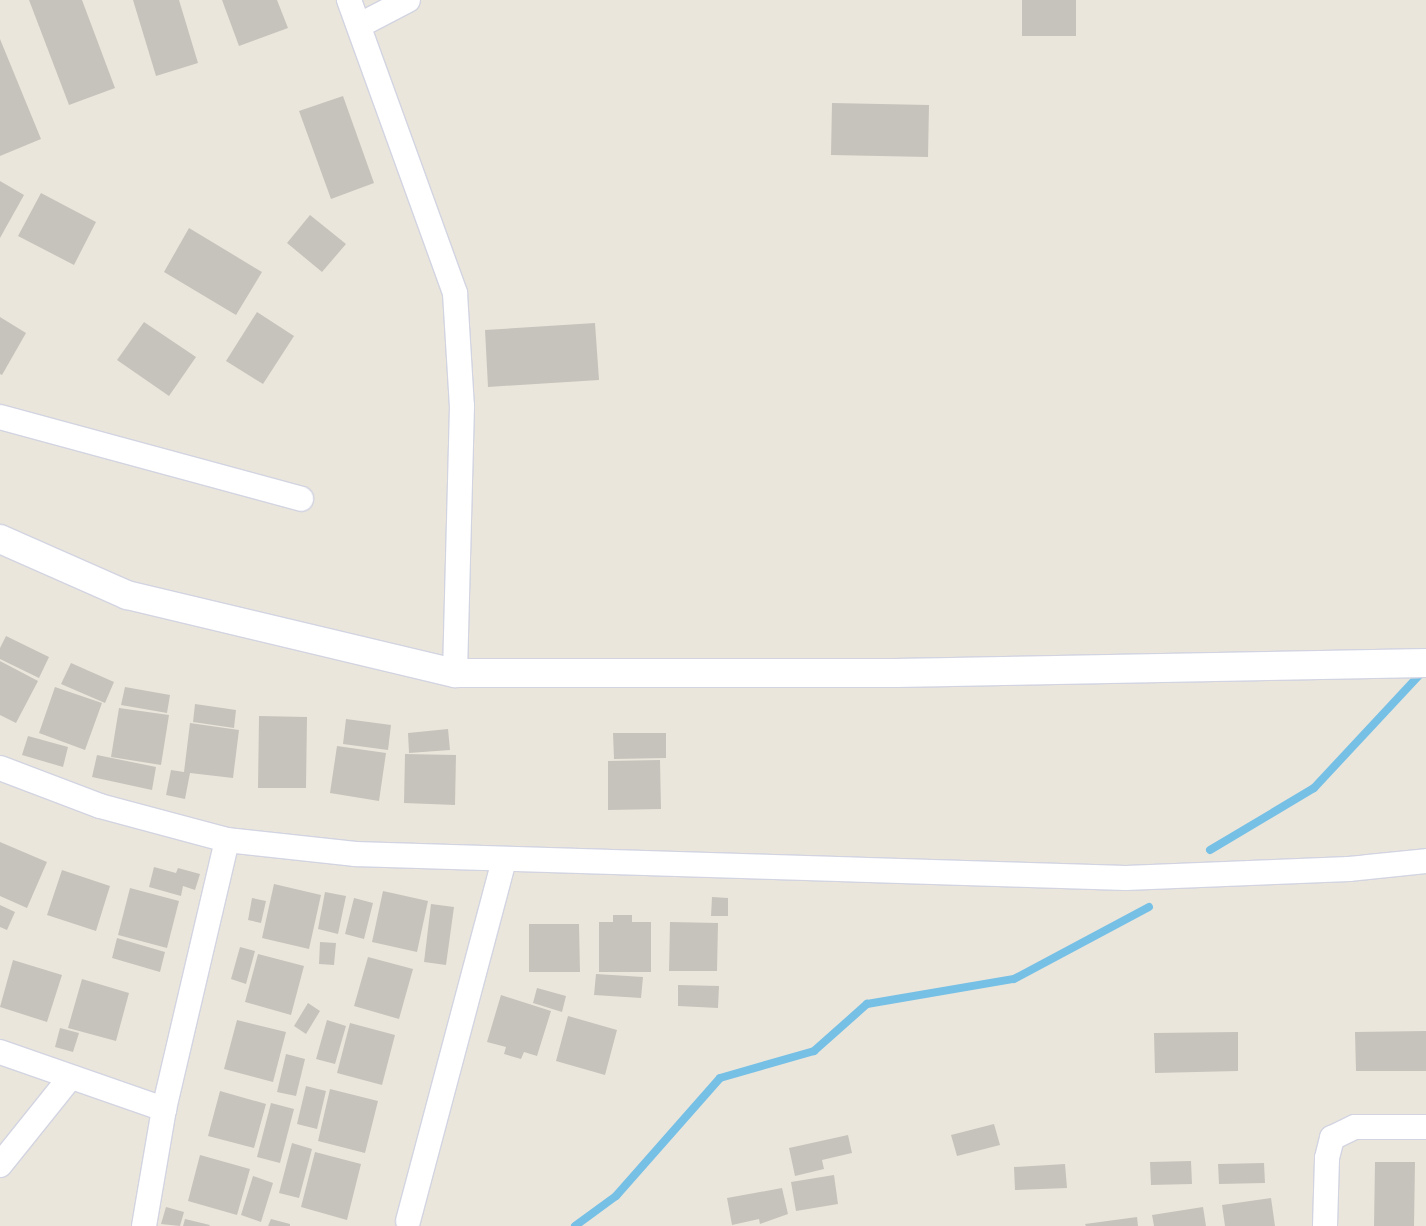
<!DOCTYPE html>
<style>
body{margin:0}
#map{position:relative;width:1426px;height:1226px;overflow:hidden;background:#ebe6dc;font-family:Mulish,sans-serif}
div>[style]{position:absolute}
.stream>*{height:8px;margin:-4px;padding:0 4px;transform-origin:4px;border-radius:4px;background:#76c0e6}
.building>*{inset:0;background:#c6c3bc}
.roads{filter:drop-shadow(1px 0 #d2d4e1) drop-shadow(-1px 0 #d2d4e1) drop-shadow(0 1px #d2d4e1) drop-shadow(0 -1px #d2d4e1)}
.minor>*{height:24px;margin:-12px;padding:0 12px;transform-origin:12px;border-radius:12px;background:#fff}
.tertiary>*{height:28px;margin:-14px;padding:0 14px;transform-origin:14px;border-radius:14px;background:#fff}
span{translate:-50% -50%;white-space:nowrap;text-align:center;line-height:1.15;-webkit-text-stroke:4.5px #fff;paint-order:stroke}
</style>
<div id="map">
<div class="stream">
<div style="left:1210px;top:850px;width:121px;rotate:-30.8deg"></div>
<div style="left:1314px;top:788px;width:160px;rotate:-47deg"></div>
<div style="left:575px;top:1226px;width:51px;rotate:-36.2deg"></div>
<div style="left:616px;top:1196px;width:157px;rotate:-48.6deg"></div>
<div style="left:720px;top:1078px;width:98px;rotate:-16deg"></div>
<div style="left:814px;top:1051px;width:71px;rotate:-41.6deg"></div>
<div style="left:867px;top:1004px;width:149px;rotate:-9.7deg"></div>
<div style="left:1014px;top:979px;width:153px;rotate:-28.1deg"></div>
</div>
<div class="building">
<div style="clip-path:polygon(29px 0,82px 0,115px 88px,69px 105px)"></div>
<div style="clip-path:polygon(133px 0,179px 0,198px 63px,156px 76px)"></div>
<div style="clip-path:polygon(222px 0,277px 0,288px 28px,239px 46px)"></div>
<div style="clip-path:polygon(1022px 0,1076px 0,1076px 36px,1022px 36px)"></div>
<div style="clip-path:polygon(0 39px,41px 139px,0 156px)"></div>
<div style="clip-path:polygon(343px 96px,374px 183px,331px 199px,299px 111px)"></div>
<div style="clip-path:polygon(832px 103px,929px 105px,928px 157px,831px 155px)"></div>
<div style="clip-path:polygon(0 181px,24px 195px,0 238px)"></div>
<div style="clip-path:polygon(41px 193px,96px 222px,74px 265px,18px 236px)"></div>
<div style="clip-path:polygon(310px 215px,346px 244px,322px 272px,287px 243px)"></div>
<div style="clip-path:polygon(189px 228px,262px 272px,236px 315px,164px 272px)"></div>
<div style="clip-path:polygon(257px 312px,294px 336px,263px 384px,226px 361px)"></div>
<div style="clip-path:polygon(0 317px,26px 333px,2px 375px,0 374px)"></div>
<div style="clip-path:polygon(144px 322px,196px 357px,169px 396px,117px 360px)"></div>
<div style="clip-path:polygon(595px 323px,599px 380px,488px 387px,485px 330px)"></div>
<div style="clip-path:polygon(6px 636px,49px 657px,39px 678px,0 659px,0 648px)"></div>
<div style="clip-path:polygon(0 661px,38px 681px,16px 723px,0 715px)"></div>
<div style="clip-path:polygon(71px 663px,114px 682px,105px 703px,61px 684px)"></div>
<div style="clip-path:polygon(55px 687px,102px 703px,85px 750px,39px 733px)"></div>
<div style="clip-path:polygon(125px 687px,170px 695px,167px 713px,121px 705px)"></div>
<div style="clip-path:polygon(195px 704px,236px 710px,234px 728px,193px 722px)"></div>
<div style="clip-path:polygon(119px 708px,169px 715px,161px 765px,111px 757px)"></div>
<div style="clip-path:polygon(259px 716px,307px 717px,306px 788px,258px 788px)"></div>
<div style="clip-path:polygon(346px 719px,391px 725px,388px 750px,343px 744px)"></div>
<div style="clip-path:polygon(190px 723px,239px 730px,233px 778px,190px 773px,185px 799px,166px 795px,171px 770px,184px 772px)"></div>
<div style="clip-path:polygon(448px 729px,450px 750px,409px 753px,408px 733px)"></div>
<div style="clip-path:polygon(613px 733px,666px 733px,666px 758px,614px 759px)"></div>
<div style="clip-path:polygon(28px 736px,68px 747px,63px 767px,22px 755px)"></div>
<div style="clip-path:polygon(337px 746px,386px 753px,379px 801px,330px 793px)"></div>
<div style="clip-path:polygon(405px 754px,456px 755px,455px 805px,404px 803px)"></div>
<div style="clip-path:polygon(97px 755px,156px 767px,152px 790px,92px 777px)"></div>
<div style="clip-path:polygon(660px 760px,661px 809px,608px 810px,608px 761px)"></div>
<div style="clip-path:polygon(0 842px,47px 862px,27px 908px,0 896px)"></div>
<div style="clip-path:polygon(154px 867px,176px 873px,178px 868px,200px 874px,195px 890px,183px 886px,181px 896px,149px 887px)"></div>
<div style="clip-path:polygon(62px 870px,110px 886px,96px 931px,47px 915px)"></div>
<div style="clip-path:polygon(274px 884px,321px 895px,309px 949px,262px 938px)"></div>
<div style="clip-path:polygon(130px 888px,179px 901px,167px 948px,118px 935px)"></div>
<div style="clip-path:polygon(383px 891px,428px 901px,417px 952px,372px 942px)"></div>
<div style="clip-path:polygon(325px 892px,346px 896px,338px 934px,318px 929px)"></div>
<div style="clip-path:polygon(712px 897px,728px 898px,728px 916px,711px 916px)"></div>
<div style="clip-path:polygon(252px 898px,266px 901px,261px 923px,248px 920px)"></div>
<div style="clip-path:polygon(354px 898px,373px 903px,364px 939px,345px 934px)"></div>
<div style="clip-path:polygon(431px 904px,454px 907px,446px 965px,424px 962px)"></div>
<div style="clip-path:polygon(0 905px,15px 912px,7px 930px,0 927px)"></div>
<div style="clip-path:polygon(613px 915px,632px 915px,632px 922px,651px 922px,651px 972px,599px 972px,599px 922px,613px 922px)"></div>
<div style="clip-path:polygon(670px 922px,718px 923px,717px 971px,669px 971px)"></div>
<div style="clip-path:polygon(529px 924px,579px 924px,580px 972px,529px 972px)"></div>
<div style="clip-path:polygon(117px 938px,165px 952px,160px 972px,112px 958px)"></div>
<div style="clip-path:polygon(320px 942px,336px 943px,334px 965px,319px 964px)"></div>
<div style="clip-path:polygon(240px 947px,255px 951px,246px 984px,231px 979px)"></div>
<div style="clip-path:polygon(258px 954px,304px 966px,291px 1015px,245px 1002px)"></div>
<div style="clip-path:polygon(368px 957px,413px 969px,399px 1019px,354px 1006px)"></div>
<div style="clip-path:polygon(13px 960px,62px 975px,47px 1022px,0 1007px)"></div>
<div style="clip-path:polygon(596px 974px,643px 977px,641px 998px,594px 995px)"></div>
<div style="clip-path:polygon(82px 979px,129px 993px,116px 1041px,68px 1028px)"></div>
<div style="clip-path:polygon(678px 985px,719px 986px,718px 1008px,678px 1006px)"></div>
<div style="clip-path:polygon(537px 988px,566px 996px,562px 1012px,533px 1003px)"></div>
<div style="clip-path:polygon(501px 995px,551px 1011px,537px 1056px,524px 1052px,521px 1059px,504px 1054px,506px 1047px,487px 1042px)"></div>
<div style="clip-path:polygon(308px 1003px,320px 1011px,306px 1034px,294px 1026px)"></div>
<div style="clip-path:polygon(568px 1016px,617px 1030px,605px 1075px,556px 1061px)"></div>
<div style="clip-path:polygon(237px 1020px,286px 1032px,273px 1082px,224px 1069px)"></div>
<div style="clip-path:polygon(327px 1020px,346px 1026px,335px 1064px,316px 1059px)"></div>
<div style="clip-path:polygon(350px 1023px,395px 1035px,382px 1085px,337px 1073px)"></div>
<div style="clip-path:polygon(60px 1028px,79px 1033px,73px 1052px,55px 1047px)"></div>
<div style="clip-path:polygon(1426px 1031px,1426px 1071px,1356px 1071px,1355px 1032px)"></div>
<div style="clip-path:polygon(1238px 1032px,1238px 1071px,1155px 1073px,1154px 1033px)"></div>
<div style="clip-path:polygon(286px 1054px,305px 1059px,296px 1096px,277px 1092px)"></div>
<div style="clip-path:polygon(306px 1086px,326px 1091px,317px 1129px,297px 1124px)"></div>
<div style="clip-path:polygon(330px 1089px,378px 1101px,365px 1153px,318px 1141px)"></div>
<div style="clip-path:polygon(220px 1091px,266px 1104px,254px 1148px,208px 1136px)"></div>
<div style="clip-path:polygon(271px 1103px,294px 1109px,280px 1163px,257px 1157px)"></div>
<div style="clip-path:polygon(994px 1124px,1000px 1145px,957px 1156px,951px 1135px)"></div>
<div style="clip-path:polygon(848px 1135px,852px 1153px,822px 1160px,824px 1169px,795px 1176px,789px 1148px)"></div>
<div style="clip-path:polygon(292px 1143px,312px 1149px,299px 1198px,279px 1193px)"></div>
<div style="clip-path:polygon(315px 1152px,361px 1164px,347px 1220px,301px 1207px)"></div>
<div style="clip-path:polygon(200px 1155px,250px 1169px,237px 1215px,188px 1201px)"></div>
<div style="clip-path:polygon(1191px 1161px,1192px 1184px,1151px 1185px,1150px 1162px)"></div>
<div style="clip-path:polygon(1375px 1162px,1415px 1162px,1414px 1226px,1374px 1226px)"></div>
<div style="clip-path:polygon(1264px 1163px,1265px 1183px,1219px 1184px,1218px 1164px)"></div>
<div style="clip-path:polygon(1065px 1164px,1067px 1188px,1015px 1190px,1014px 1167px)"></div>
<div style="clip-path:polygon(834px 1175px,838px 1204px,796px 1211px,791px 1182px)"></div>
<div style="clip-path:polygon(253px 1176px,273px 1183px,261px 1222px,241px 1215px)"></div>
<div style="clip-path:polygon(782px 1188px,788px 1214px,760px 1224px,759px 1219px,732px 1225px,727px 1198px)"></div>
<div style="clip-path:polygon(1271px 1198px,1275px 1226px,1225px 1226px,1222px 1205px)"></div>
<div style="clip-path:polygon(166px 1207px,184px 1212px,180px 1226px,161px 1224px)"></div>
<div style="clip-path:polygon(1203px 1207px,1206px 1226px,1154px 1226px,1152px 1215px)"></div>
<div style="clip-path:polygon(1137px 1217px,1138px 1226px,1086px 1226px,1085px 1224px)"></div>
<div style="clip-path:polygon(185px 1219px,210px 1225px,209px 1226px,183px 1226px)"></div>
<div style="clip-path:polygon(271px 1219px,290px 1224px,290px 1226px,268px 1226px)"></div>
</div>
<div class="roads">
<div class="minor">
<div style="left:349px;top:0;width:312px;rotate:70.1deg"></div>
<div style="left:455px;top:293px;width:113px;rotate:86.5deg"></div>
<div style="left:462px;top:406px;width:267px;rotate:91.5deg"></div>
<div style="left:360px;top:25px;width:54px;rotate:-27.5deg"></div>
<div style="left:0;top:417px;width:312px;rotate:15.2deg"></div>
<div style="left:0;top:768px;width:107px;rotate:20.8deg"></div>
<div style="left:100px;top:806px;width:131px;rotate:15deg"></div>
<div style="left:227px;top:840px;width:129px;rotate:6.2deg"></div>
<div style="left:355px;top:854px;width:771px;rotate:1.78deg"></div>
<div style="left:1126px;top:878px;width:223px;rotate:-2.3deg"></div>
<div style="left:1349px;top:869px;width:77px;rotate:-5.9deg"></div>
<div style="left:0;top:1052px;width:174px;rotate:19.2deg"></div>
<div style="left:0;top:1165px;width:110px;rotate:-51.3deg"></div>
<div style="left:408px;top:1221px;width:374px;rotate:-75.1deg"></div>
<div style="left:144px;top:1226px;width:119px;rotate:-80.3deg"></div>
<div style="left:164px;top:1109px;width:276px;rotate:-76.8deg"></div>
<div style="left:1325px;top:1226px;width:68px;rotate:-88.3deg"></div>
<div style="left:1327px;top:1158px;width:21px;rotate:-76deg"></div>
<div style="left:1332px;top:1138px;width:25px;rotate:-26deg"></div>
<div style="left:1355px;top:1127px;width:71px"></div>
</div>
<div class="tertiary">
<div style="left:0;top:539px;width:139px;rotate:23.8deg"></div>
<div style="left:127px;top:595px;width:337px;rotate:13.4deg"></div>
<div style="left:455px;top:673px;width:440px"></div>
<div style="left:895px;top:673px;width:531px;rotate:-1.08deg"></div>
</div>
</div>
</div>
